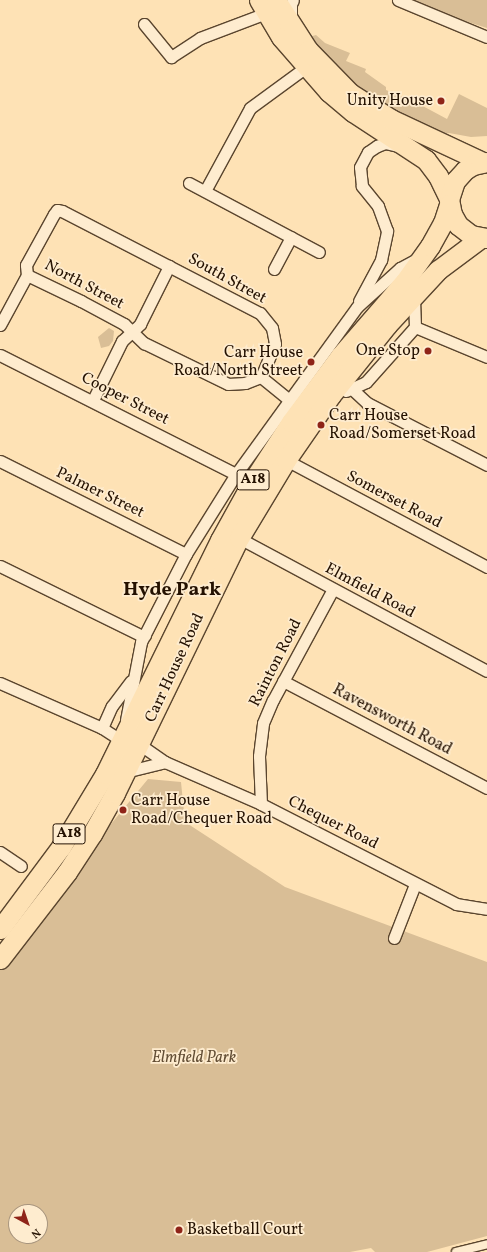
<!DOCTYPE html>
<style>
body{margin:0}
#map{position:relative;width:487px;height:1252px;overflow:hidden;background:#fee2b5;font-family:Vollkorn,serif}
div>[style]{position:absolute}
.green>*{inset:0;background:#d9be96}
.roads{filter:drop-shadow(1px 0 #5a452e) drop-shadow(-1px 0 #5a452e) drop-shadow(0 1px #5a452e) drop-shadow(0 -1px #5a452e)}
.pedestrian>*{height:8px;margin:-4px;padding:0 4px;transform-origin:4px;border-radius:4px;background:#feeccf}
.minor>*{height:11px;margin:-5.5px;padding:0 5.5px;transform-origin:5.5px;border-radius:5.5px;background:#feeccf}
.trunk>*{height:19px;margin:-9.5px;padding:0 9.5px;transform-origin:9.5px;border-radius:9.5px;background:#fee2b5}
.dots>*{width:11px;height:11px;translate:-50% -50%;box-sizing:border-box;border:2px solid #feeccf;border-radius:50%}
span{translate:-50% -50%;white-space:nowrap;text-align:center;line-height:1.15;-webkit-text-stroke:3.5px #feeccf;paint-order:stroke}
.shield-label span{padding:1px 3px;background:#feeccf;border:1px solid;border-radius:3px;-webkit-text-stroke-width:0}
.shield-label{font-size:15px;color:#241101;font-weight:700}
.poi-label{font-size:16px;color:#241101}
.right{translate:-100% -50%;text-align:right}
.left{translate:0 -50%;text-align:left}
.street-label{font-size:16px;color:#241101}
.park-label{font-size:16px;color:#634e35;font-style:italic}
.district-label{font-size:20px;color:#241101;font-weight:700}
.north{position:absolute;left:8px;top:1204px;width:40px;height:40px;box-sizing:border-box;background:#feeccf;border:1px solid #a7947d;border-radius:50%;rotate:140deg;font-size:11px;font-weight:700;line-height:16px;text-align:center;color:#241101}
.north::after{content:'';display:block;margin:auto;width:14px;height:18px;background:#8f2418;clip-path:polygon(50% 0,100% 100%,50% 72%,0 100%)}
</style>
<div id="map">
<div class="green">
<div style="clip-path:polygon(398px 0,487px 0,487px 28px)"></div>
<div style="clip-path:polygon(316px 35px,325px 43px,350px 53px,346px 61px,366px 69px,365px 72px,386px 87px,386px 90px,419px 104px,447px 119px,459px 94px,487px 108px,487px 136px,471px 137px,449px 133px,441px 135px,370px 99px,342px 75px,309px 37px)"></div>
<div style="clip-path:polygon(109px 328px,114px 331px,113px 341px,109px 346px,101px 348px,98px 337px)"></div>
<div style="clip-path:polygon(evenodd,148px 779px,181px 782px,185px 822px,285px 887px,487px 962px,487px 1236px,427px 1252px,375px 1252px,371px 1248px,350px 1252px,0 1252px,0 959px,148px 779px,16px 1212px,40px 1212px,40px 1236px,16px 1236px,16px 1212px)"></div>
</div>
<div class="roads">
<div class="pedestrian">
<div style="left:456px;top:1252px;width:32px;rotate:-14deg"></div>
</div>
<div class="minor">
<div style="left:398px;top:0;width:96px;rotate:22.6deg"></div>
<div style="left:291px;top:21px;width:17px;rotate:-90deg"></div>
<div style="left:291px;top:4px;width:4px;rotate:-63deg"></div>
<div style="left:144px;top:24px;width:43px;rotate:50.7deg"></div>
<div style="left:171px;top:57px;width:35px;rotate:-33deg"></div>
<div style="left:200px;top:38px;width:71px;rotate:-20.7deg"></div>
<div style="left:189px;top:183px;width:147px;rotate:28deg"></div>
<div style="left:205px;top:191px;width:94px;rotate:-61.5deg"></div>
<div style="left:250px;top:108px;width:69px;rotate:-36.2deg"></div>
<div style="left:274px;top:269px;width:36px;rotate:-62deg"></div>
<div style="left:27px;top:275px;width:10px;rotate:-96deg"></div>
<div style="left:26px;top:265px;width:58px;rotate:-61.2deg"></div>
<div style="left:54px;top:214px;width:5px;rotate:-53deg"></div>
<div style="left:57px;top:210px;width:5px;rotate:11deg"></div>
<div style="left:62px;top:211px;width:223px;rotate:27.3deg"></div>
<div style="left:260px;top:313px;width:19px;rotate:51deg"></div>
<div style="left:272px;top:328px;width:16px;rotate:79deg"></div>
<div style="left:275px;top:344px;width:36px;rotate:113deg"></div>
<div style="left:27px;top:275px;width:60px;rotate:25.7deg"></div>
<div style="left:81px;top:301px;width:49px;rotate:28.1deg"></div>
<div style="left:124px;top:324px;width:28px;rotate:44deg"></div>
<div style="left:144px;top:343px;width:93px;rotate:26deg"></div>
<div style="left:228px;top:384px;width:17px;rotate:-3deg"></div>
<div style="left:245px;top:383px;width:17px;rotate:-21deg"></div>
<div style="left:359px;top:301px;width:47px;rotate:-61.8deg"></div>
<div style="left:381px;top:260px;width:30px;rotate:-78deg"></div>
<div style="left:387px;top:231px;width:27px;rotate:-110deg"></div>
<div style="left:378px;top:206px;width:26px;rotate:-129deg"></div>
<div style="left:362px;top:186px;width:19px;rotate:-96deg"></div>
<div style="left:360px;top:167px;width:17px;rotate:-62deg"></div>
<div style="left:368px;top:152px;width:11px;rotate:-34deg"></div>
<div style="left:377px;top:146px;width:9px;rotate:-21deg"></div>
<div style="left:385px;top:143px;width:13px;rotate:13deg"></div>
<div style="left:0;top:325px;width:57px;rotate:-61.6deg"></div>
<div style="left:415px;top:327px;width:78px;rotate:22.6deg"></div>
<div style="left:0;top:355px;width:264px;rotate:26.8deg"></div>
<div style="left:261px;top:377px;width:36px;rotate:39deg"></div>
<div style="left:352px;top:389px;width:21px;rotate:43deg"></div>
<div style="left:367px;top:403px;width:135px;rotate:27.3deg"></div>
<div style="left:346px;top:391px;width:22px;rotate:-24deg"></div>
<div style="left:366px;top:382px;width:74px;rotate:-48.3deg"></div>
<div style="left:415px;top:327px;width:31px;rotate:-92deg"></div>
<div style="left:93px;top:400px;width:66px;rotate:-63.8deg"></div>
<div style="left:122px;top:341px;width:25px;rotate:-43deg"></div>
<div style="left:140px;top:324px;width:65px;rotate:-63.4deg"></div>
<div style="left:286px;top:460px;width:228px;rotate:28deg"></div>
<div style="left:0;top:461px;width:208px;rotate:26.6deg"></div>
<div style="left:239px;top:538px;width:281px;rotate:28.2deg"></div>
<div style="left:0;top:566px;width:156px;rotate:26.2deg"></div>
<div style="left:140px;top:635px;width:5px"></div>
<div style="left:283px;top:681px;width:230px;rotate:27.7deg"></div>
<div style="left:0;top:683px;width:111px;rotate:23.8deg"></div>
<div style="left:102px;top:728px;width:17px;rotate:33deg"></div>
<div style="left:116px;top:737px;width:9px;rotate:63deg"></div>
<div style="left:126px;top:720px;width:79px;rotate:-79.1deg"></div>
<div style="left:141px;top:642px;width:99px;rotate:-62.9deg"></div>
<div style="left:186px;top:554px;width:94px;rotate:-58deg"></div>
<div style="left:236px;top:474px;width:206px;rotate:-54.1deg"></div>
<div style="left:357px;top:307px;width:58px;rotate:-42.2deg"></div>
<div style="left:400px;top:268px;width:19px;rotate:-28deg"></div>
<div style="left:102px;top:728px;width:24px;rotate:-66deg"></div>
<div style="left:112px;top:706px;width:31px;rotate:-53deg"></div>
<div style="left:139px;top:744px;width:32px;rotate:35deg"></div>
<div style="left:165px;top:762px;width:105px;rotate:23.6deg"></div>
<div style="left:261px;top:804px;width:219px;rotate:27.1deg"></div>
<div style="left:456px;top:904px;width:31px;rotate:9deg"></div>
<div style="left:125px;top:772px;width:41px;rotate:-14deg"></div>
<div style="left:261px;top:804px;width:48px;rotate:-92.4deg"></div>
<div style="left:259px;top:756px;width:33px;rotate:-83deg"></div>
<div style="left:263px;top:723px;width:25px;rotate:-67deg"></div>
<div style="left:273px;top:700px;width:126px;rotate:-61.6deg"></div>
<div style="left:0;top:852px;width:25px;rotate:34deg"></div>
<div style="left:394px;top:938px;width:58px;rotate:-68.7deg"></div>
</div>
<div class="trunk">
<div style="left:259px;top:0;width:43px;rotate:59.3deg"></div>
<div style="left:281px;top:37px;width:73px;rotate:48.9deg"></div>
<div style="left:329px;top:92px;width:31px;rotate:40deg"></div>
<div style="left:353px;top:112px;width:87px;rotate:33.3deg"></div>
<div style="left:426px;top:160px;width:20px;rotate:53deg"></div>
<div style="left:438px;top:176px;width:25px;rotate:64deg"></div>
<div style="left:276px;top:0;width:59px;rotate:57.4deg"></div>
<div style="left:308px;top:50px;width:60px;rotate:45.7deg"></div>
<div style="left:350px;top:93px;width:49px;rotate:32.4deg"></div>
<div style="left:391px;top:119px;width:102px;rotate:25.1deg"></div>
<div style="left:487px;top:162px;width:14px;rotate:168deg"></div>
<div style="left:473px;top:165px;width:9px;rotate:148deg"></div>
<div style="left:465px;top:170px;width:15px;rotate:132deg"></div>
<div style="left:455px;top:181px;width:19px;rotate:108deg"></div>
<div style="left:449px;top:199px;width:15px;rotate:79deg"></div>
<div style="left:452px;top:214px;width:13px;rotate:61deg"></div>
<div style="left:458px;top:225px;width:16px;rotate:38deg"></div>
<div style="left:471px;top:235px;width:16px;rotate:11deg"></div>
<div style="left:0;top:929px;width:102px;rotate:-53.4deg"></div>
<div style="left:61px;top:847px;width:85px;rotate:-58.9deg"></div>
<div style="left:105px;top:774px;width:261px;rotate:-63.8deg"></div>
<div style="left:220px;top:540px;width:66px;rotate:-61.1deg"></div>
<div style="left:252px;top:482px;width:72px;rotate:-57deg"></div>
<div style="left:291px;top:422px;width:82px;rotate:-53.4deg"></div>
<div style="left:340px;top:356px;width:99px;rotate:-49.1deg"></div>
<div style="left:405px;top:281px;width:43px;rotate:-54.5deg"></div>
<div style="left:430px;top:246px;width:26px;rotate:-61deg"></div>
<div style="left:443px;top:223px;width:20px;rotate:-72deg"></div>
<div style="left:0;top:959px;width:110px;rotate:-52.4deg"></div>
<div style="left:67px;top:872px;width:45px;rotate:-56.7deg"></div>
<div style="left:92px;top:834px;width:47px;rotate:-60.7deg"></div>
<div style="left:115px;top:793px;width:284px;rotate:-64.1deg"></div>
<div style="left:239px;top:538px;width:91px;rotate:-58.9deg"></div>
<div style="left:286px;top:460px;width:79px;rotate:-55.3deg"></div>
<div style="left:331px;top:395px;width:90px;rotate:-51.3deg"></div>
<div style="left:387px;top:325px;width:75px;rotate:-47.2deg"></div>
<div style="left:438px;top:270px;width:54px;rotate:-36.7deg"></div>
</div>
</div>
<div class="dots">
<div style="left:441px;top:101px;background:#8f2418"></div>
<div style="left:428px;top:351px;background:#8f2418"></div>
<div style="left:311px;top:362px;background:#8f2418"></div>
<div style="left:321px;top:425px;background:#8f2418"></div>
<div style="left:123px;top:810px;background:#8f2418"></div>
<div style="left:179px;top:1230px;background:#8f2418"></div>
</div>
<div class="shield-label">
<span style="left:253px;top:480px">A18</span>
<span style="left:69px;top:834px">A18</span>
</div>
<div class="poi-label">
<span class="right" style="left:433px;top:101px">Unity House</span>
<span class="right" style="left:420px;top:351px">One Stop</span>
<span class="right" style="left:303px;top:362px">Carr House<br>Road/North Street</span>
<span class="left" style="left:329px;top:425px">Carr House<br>Road/Somerset Road</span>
<span class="left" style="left:131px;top:810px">Carr House<br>Road/Chequer Road</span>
<span class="left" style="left:187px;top:1230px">Basketball Court</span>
</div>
<div class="street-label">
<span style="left:227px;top:279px;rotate:29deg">South Street</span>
<span style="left:84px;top:285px;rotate:28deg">North Street</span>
<span style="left:125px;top:399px;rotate:27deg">Cooper Street</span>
<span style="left:100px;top:493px;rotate:26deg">Palmer Street</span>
<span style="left:394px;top:500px;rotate:28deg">Somerset Road</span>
<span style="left:370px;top:591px;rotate:28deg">Elmfield Road</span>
<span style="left:276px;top:663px;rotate:-63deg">Rainton Road</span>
<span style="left:175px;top:668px;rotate:-65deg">Carr House Road</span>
<span style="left:392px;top:720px;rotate:28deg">Ravensworth Road</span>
<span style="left:333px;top:823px;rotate:27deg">Chequer Road</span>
</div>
<div class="park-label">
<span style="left:194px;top:1058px">Elmfield Park</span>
</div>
<div class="district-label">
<span style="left:172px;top:590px">Hyde Park</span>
</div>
<div class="north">N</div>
</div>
